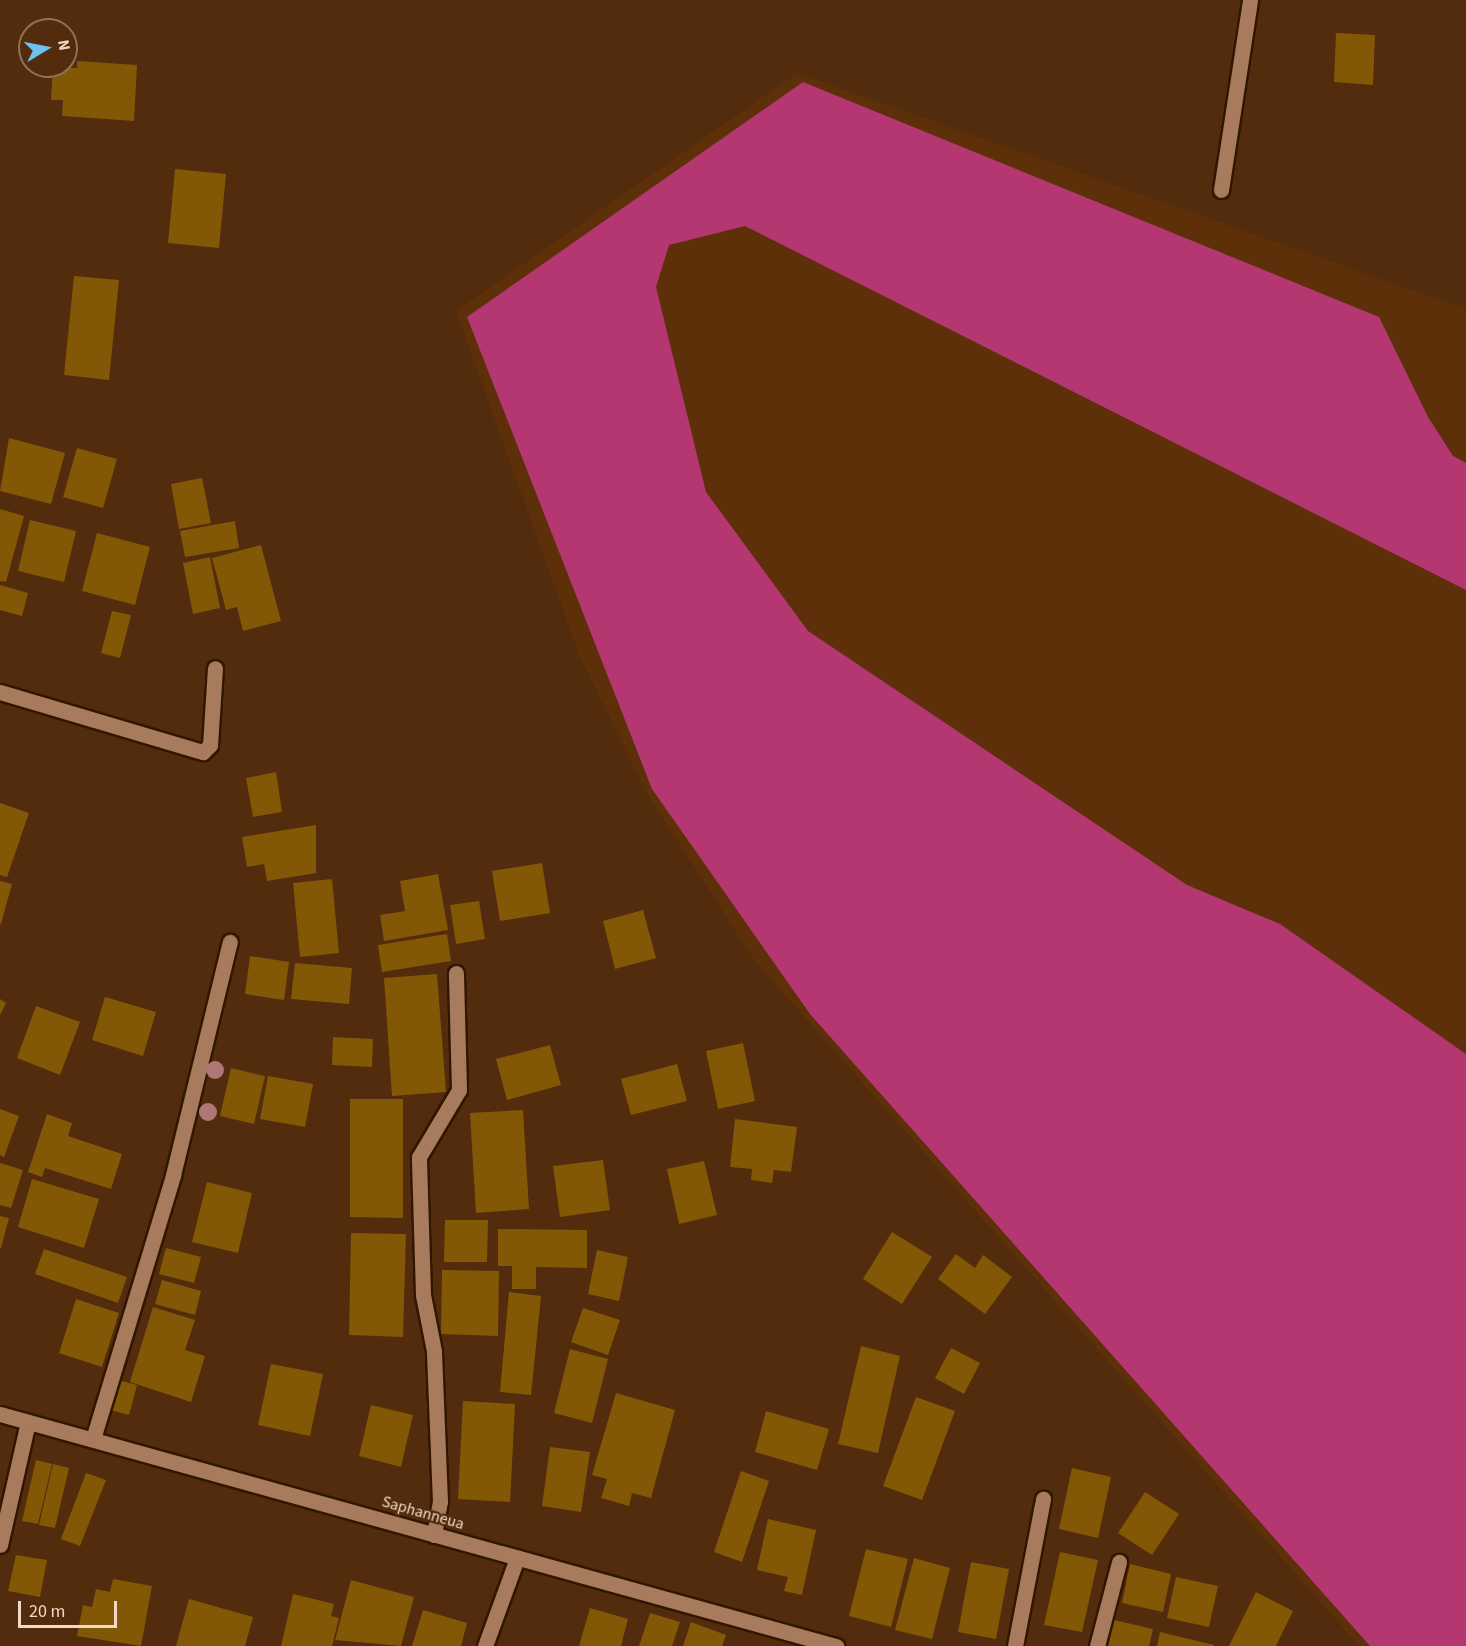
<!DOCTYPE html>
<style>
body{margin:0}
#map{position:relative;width:1466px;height:1646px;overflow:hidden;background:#522c0c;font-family:"Source Sans 3",sans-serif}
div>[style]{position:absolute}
.built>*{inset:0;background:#5d3009}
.forest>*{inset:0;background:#b43772}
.building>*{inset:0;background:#825806}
.roads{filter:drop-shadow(2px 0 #321600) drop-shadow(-2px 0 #321600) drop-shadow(0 2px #321600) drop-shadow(0 -2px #321600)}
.service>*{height:15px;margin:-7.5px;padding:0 7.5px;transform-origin:7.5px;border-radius:7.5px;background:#a87b5c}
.minor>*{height:15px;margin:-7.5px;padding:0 7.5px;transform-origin:7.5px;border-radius:7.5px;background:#a87b5c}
.trees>*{width:18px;height:18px;margin:-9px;border-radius:50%;background:#ad7877}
span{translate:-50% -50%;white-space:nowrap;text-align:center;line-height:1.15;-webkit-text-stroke:4.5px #522c0c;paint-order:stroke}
.street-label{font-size:16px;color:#f1d8c7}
.north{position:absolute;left:18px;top:18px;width:60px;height:60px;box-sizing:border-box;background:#522c0c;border:2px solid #927157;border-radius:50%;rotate:80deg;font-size:16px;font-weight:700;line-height:24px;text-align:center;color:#f1d8c7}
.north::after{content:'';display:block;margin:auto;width:21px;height:27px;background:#6dc2f3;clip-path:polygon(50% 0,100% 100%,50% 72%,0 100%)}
.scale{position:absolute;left:18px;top:1601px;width:99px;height:27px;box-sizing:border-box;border:3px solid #f1d8c7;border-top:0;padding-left:8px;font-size:18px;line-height:21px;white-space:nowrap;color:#f1d8c7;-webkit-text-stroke:4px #522c0c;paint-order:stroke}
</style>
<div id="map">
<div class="built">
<div style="clip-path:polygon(797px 73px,1466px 309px,1466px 1646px,1359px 1646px,754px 960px,646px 792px,579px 655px,456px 311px)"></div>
</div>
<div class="forest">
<div style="clip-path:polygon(803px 82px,1379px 317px,1428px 417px,1453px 456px,1466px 463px,1466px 590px,745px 226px,669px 245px,656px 287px,706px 492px,808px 631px,1187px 885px,1280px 924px,1466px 1054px,1466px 1646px,1370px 1646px,810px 1014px,652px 789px,467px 317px)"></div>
</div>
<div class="building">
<div style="clip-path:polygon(1336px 33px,1375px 35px,1373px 85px,1334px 82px)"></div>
<div style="clip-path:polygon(77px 61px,137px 65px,134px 121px,62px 116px,63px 100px,51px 100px,53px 67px,77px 68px)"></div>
<div style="clip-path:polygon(175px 169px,226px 174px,219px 248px,168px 243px)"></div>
<div style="clip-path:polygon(74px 276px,119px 280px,109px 380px,64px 375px)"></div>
<div style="clip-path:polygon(9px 438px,65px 453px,51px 504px,0 491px)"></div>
<div style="clip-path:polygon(77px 448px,117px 459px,103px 508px,63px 497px)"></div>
<div style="clip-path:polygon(202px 478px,211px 523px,179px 529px,171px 484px)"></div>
<div style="clip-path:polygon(0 509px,24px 516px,6px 582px,0 581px)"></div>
<div style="clip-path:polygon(30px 520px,76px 531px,64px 582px,18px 571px)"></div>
<div style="clip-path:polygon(235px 521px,239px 548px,185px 557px,180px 531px)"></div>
<div style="clip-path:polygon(97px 533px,150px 547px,135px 605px,82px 591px)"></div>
<div style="clip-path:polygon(261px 545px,281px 621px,243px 631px,237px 607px,226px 610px,212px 558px)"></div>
<div style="clip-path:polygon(210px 557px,220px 608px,193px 614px,183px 563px)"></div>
<div style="clip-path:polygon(0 585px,28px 593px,22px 616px,0 610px)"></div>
<div style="clip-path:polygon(112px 611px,131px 615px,120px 658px,101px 653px)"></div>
<div style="clip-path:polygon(276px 772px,282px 812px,253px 817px,246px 778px)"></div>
<div style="clip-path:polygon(0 803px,29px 813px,7px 877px,0 875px)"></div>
<div style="clip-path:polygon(316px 825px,316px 873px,267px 881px,264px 864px,247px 867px,242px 837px)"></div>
<div style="clip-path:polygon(542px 863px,550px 913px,500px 921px,492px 871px)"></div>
<div style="clip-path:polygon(438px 874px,448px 930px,384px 941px,380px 915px,405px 911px,400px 881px)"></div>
<div style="clip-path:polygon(332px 879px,339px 953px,300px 957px,293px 883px)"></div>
<div style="clip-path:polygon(0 881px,12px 884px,1px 924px,0 924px)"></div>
<div style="clip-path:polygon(479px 901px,485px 939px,456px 944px,450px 905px)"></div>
<div style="clip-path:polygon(643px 910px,656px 958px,615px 969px,603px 921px)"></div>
<div style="clip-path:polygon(447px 934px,451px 961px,382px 972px,378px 945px)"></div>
<div style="clip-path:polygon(250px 956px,289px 962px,284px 1000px,245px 994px)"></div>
<div style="clip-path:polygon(295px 963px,352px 968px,349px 1004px,291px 999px)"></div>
<div style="clip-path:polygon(437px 974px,446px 1092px,392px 1096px,384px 978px)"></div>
<div style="clip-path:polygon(105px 997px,156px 1012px,143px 1056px,92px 1040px)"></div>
<div style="clip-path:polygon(0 999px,6px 1003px,0 1015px)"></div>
<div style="clip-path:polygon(36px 1006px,80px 1022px,60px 1075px,17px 1058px)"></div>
<div style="clip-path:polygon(333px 1037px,373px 1039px,372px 1067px,332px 1065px)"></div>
<div style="clip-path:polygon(743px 1043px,755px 1101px,718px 1109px,706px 1051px)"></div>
<div style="clip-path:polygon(550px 1045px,561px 1085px,507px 1100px,496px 1059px)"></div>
<div style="clip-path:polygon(677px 1064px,687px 1101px,631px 1115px,621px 1079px)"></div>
<div style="clip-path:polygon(231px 1068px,265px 1076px,254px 1124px,220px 1116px)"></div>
<div style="clip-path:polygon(268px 1076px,313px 1084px,305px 1127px,260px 1119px)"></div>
<div style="clip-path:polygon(350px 1099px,403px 1099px,403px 1218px,350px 1217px)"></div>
<div style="clip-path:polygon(0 1109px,19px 1116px,4px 1157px,0 1155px)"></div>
<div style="clip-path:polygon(523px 1110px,529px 1209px,476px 1213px,470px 1113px)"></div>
<div style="clip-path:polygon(47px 1114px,72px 1123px,68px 1136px,122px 1154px,111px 1189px,45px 1168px,42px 1177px,28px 1172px)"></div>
<div style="clip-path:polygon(735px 1119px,797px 1127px,791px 1172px,774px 1170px,772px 1183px,751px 1180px,752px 1169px,730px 1167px)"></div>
<div style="clip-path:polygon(603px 1160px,610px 1210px,560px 1217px,553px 1166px)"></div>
<div style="clip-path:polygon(704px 1161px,717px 1215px,679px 1224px,667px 1169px)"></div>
<div style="clip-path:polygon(0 1163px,23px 1170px,11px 1208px,0 1205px)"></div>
<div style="clip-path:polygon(32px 1179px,99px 1199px,84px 1248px,18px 1227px)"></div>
<div style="clip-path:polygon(207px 1182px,252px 1193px,238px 1253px,192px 1242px)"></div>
<div style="clip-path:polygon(0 1216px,9px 1218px,1px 1248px,0 1248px)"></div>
<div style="clip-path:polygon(445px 1220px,488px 1220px,487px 1262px,444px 1262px)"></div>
<div style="clip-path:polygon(498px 1229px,587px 1230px,587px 1268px,536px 1267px,536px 1289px,512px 1289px,512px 1266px,498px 1266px)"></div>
<div style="clip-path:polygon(892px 1232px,932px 1257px,902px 1304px,863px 1279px)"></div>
<div style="clip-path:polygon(351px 1233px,406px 1234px,403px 1337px,349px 1335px)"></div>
<div style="clip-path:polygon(166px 1248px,201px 1257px,194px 1283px,159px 1274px)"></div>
<div style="clip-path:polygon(44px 1249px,127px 1277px,118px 1303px,35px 1274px)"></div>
<div style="clip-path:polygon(597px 1250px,628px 1257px,619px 1301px,588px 1294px)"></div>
<div style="clip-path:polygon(956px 1254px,975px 1268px,983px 1255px,1012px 1277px,985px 1314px,938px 1279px)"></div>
<div style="clip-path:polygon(442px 1270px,499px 1271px,498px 1336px,441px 1334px)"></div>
<div style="clip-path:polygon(162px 1280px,201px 1291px,195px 1315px,155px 1304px)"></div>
<div style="clip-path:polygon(509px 1292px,541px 1296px,531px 1395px,500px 1392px)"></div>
<div style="clip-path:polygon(76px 1299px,119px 1313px,102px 1367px,59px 1353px)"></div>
<div style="clip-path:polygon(153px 1307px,195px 1320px,185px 1350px,205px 1356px,191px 1402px,130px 1382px)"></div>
<div style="clip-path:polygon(583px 1308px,620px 1320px,608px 1355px,571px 1342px)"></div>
<div style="clip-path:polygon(861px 1346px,900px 1356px,878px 1453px,838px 1444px)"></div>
<div style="clip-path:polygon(951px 1348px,980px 1363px,964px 1394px,935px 1378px)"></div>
<div style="clip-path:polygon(570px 1349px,608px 1359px,592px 1423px,554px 1413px)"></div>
<div style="clip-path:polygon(271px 1364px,323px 1374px,310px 1436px,258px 1425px)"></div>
<div style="clip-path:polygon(118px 1380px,137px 1385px,129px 1415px,110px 1410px)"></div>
<div style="clip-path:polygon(616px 1393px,675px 1410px,651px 1498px,632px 1493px,629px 1506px,601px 1498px,607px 1479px,592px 1475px)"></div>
<div style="clip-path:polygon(916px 1397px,955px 1411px,922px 1500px,883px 1486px)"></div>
<div style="clip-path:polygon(463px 1401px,515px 1404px,510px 1502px,458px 1499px)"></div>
<div style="clip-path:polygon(371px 1405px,413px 1415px,401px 1467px,359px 1456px)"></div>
<div style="clip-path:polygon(766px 1411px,829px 1429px,817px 1470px,755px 1452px)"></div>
<div style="clip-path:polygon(550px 1447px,590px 1452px,581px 1512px,542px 1506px)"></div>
<div style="clip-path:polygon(36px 1460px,52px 1464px,38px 1524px,22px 1521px)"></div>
<div style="clip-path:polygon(53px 1464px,69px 1468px,55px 1528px,39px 1525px)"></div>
<div style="clip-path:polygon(1072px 1468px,1111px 1477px,1098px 1538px,1059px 1529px)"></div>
<div style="clip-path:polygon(741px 1471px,769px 1481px,742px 1562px,714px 1552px)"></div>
<div style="clip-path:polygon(86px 1473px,106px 1480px,80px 1546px,61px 1539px)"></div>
<div style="clip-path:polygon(1145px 1492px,1179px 1514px,1152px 1555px,1118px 1533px)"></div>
<div style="clip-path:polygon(768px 1519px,816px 1530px,802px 1595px,784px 1591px,788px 1577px,757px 1570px)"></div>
<div style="clip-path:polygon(866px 1549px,908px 1559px,891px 1627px,849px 1616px)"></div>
<div style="clip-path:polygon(1060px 1552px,1098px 1560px,1082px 1632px,1044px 1625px)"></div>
<div style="clip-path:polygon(16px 1555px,47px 1560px,40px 1597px,8px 1591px)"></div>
<div style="clip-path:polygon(914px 1558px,950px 1568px,932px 1639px,895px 1630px)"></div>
<div style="clip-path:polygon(971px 1562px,1009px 1569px,996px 1639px,958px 1632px)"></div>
<div style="clip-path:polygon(1130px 1564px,1171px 1574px,1163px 1612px,1122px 1603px)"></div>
<div style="clip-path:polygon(1176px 1577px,1218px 1586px,1209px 1627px,1167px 1618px)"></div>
<div style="clip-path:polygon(113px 1579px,152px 1586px,141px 1646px,77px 1636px,83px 1605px,92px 1607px,96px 1589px,110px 1592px)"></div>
<div style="clip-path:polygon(351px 1580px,414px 1597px,401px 1646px,335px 1640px)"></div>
<div style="clip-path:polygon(1256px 1592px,1293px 1611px,1276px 1646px,1229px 1646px)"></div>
<div style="clip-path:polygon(293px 1594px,334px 1604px,331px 1616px,339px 1618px,332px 1646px,281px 1646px)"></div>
<div style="clip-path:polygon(189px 1599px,253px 1617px,245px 1646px,176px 1646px)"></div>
<div style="clip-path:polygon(590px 1608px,628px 1619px,621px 1646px,579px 1646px)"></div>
<div style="clip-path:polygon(423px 1610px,467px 1623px,461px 1646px,412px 1646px)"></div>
<div style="clip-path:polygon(650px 1613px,680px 1622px,672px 1646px,639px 1646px)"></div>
<div style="clip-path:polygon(1114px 1620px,1153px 1629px,1149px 1646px,1108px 1646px)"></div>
<div style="clip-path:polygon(691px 1622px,726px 1635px,722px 1646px,683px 1646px)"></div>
<div style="clip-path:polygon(1160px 1632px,1214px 1645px,1214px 1646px,1157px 1646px)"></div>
</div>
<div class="roads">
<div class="service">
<div style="left:1221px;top:190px;width:192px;rotate:-81.3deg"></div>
<div style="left:0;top:692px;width:212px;rotate:16.5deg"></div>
<div style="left:203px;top:752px;width:10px;rotate:-45deg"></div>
<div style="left:210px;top:745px;width:77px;rotate:-86.3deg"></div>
<div style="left:93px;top:1439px;width:276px;rotate:-73.1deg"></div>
<div style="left:173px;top:1175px;width:240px;rotate:-76.3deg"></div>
<div style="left:434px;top:1535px;width:34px;rotate:-80deg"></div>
<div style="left:440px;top:1502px;width:151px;rotate:-92.3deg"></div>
<div style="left:434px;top:1351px;width:57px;rotate:-101.1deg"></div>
<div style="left:423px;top:1295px;width:138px;rotate:-91.7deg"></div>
<div style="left:419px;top:1157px;width:78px;rotate:-59.2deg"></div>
<div style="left:459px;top:1090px;width:117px;rotate:-91.5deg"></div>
<div style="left:0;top:1545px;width:126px;rotate:-77.2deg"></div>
<div style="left:485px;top:1646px;width:94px;rotate:-70deg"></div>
<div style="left:1015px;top:1646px;width:150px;rotate:-79.2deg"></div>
<div style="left:1097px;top:1646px;width:87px;rotate:-75.3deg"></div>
</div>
<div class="minor">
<div style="left:0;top:1414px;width:868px;rotate:15.51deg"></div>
</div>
</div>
<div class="trees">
<div style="left:215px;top:1070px"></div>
<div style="left:208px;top:1112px"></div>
</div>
<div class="street-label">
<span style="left:423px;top:1513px;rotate:16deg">Saphanneua</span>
</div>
<div class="north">N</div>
<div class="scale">20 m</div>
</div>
